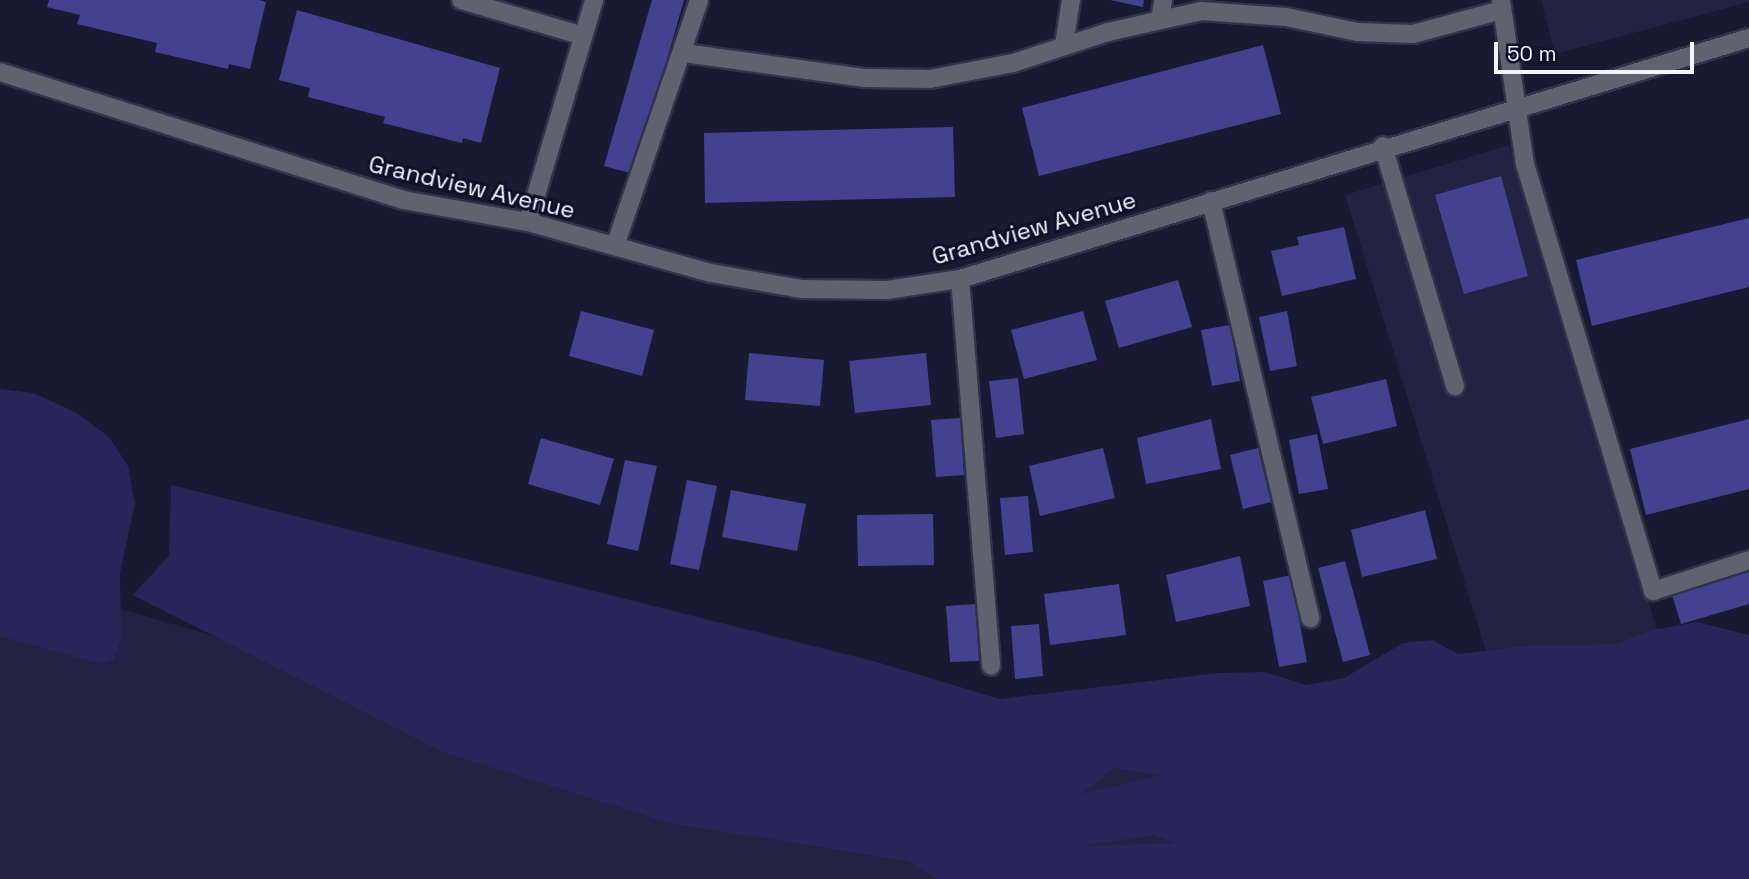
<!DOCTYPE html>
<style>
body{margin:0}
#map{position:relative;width:1749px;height:879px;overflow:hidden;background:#181932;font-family:"Space Grotesk",sans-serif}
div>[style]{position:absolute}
.built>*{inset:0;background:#222342}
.green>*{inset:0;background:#27265a}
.building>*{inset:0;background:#43428f}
.roads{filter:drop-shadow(2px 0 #32334b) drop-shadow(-2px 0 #32334b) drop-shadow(0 2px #32334b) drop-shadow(0 -2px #32334b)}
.minor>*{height:18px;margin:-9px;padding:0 9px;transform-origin:9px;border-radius:9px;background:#606270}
span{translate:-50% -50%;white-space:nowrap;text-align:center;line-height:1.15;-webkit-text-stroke:6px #0f1028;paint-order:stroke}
.street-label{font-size:24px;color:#f2f4ff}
.scale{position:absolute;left:1494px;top:42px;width:200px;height:32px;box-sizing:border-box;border:4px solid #f2f4ff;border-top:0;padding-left:9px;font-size:21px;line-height:24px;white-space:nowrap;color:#f2f4ff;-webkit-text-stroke:5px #0f1028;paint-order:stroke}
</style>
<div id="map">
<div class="built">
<div style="clip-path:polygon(1541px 0,1749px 0,1749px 2px,1555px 54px)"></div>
<div style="clip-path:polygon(1509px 145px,1663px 649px,1490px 664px,1345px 195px)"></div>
<div style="clip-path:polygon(0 574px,582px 743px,1749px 654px,1749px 879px,0 879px)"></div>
</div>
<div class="green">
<div style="clip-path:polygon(0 389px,33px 393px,77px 413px,109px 437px,128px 466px,135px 503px,120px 573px,121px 640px,114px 659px,101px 664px,0 636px)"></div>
<div style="clip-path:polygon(evenodd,171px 485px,877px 662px,1000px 699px,1218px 673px,1265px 672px,1306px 685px,1344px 678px,1403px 643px,1432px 640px,1458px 654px,1524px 646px,1616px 644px,1652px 630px,1697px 622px,1749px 635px,1749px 879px,936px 879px,908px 861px,670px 823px,443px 752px,133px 595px,169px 556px,171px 485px,1114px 768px,1162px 775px,1082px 794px,1114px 768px,171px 485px,1153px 835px,1174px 843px,1087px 846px,1088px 845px,1153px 835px)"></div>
</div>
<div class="building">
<div style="clip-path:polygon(49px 0,259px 0,266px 2px,250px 69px,229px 64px,228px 69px,155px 52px,157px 43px,77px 24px,80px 15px,47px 7px)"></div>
<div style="clip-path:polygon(652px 0,684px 0,634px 174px,604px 166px)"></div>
<div style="clip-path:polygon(1110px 0,1144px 0,1143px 7px)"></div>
<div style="clip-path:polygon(297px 10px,500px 68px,481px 143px,463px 138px,462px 143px,383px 123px,385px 117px,308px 97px,310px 88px,279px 80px)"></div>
<div style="clip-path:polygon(1263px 45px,1281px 114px,1039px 176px,1022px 108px)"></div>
<div style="clip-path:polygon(953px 127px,955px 197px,705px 203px,704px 133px)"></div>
<div style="clip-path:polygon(1501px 176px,1528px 276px,1464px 294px,1435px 195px)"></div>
<div style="clip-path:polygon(1749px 218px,1749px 287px,1592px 326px,1576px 260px)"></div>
<div style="clip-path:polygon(1344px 227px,1356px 279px,1282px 296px,1271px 251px,1299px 245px,1297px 237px)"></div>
<div style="clip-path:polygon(1178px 280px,1192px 327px,1119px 348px,1105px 301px)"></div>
<div style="clip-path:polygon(581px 311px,654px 330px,642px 376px,569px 356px)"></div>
<div style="clip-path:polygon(1083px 311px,1097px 360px,1024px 379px,1011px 330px)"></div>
<div style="clip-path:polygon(1287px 311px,1297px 366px,1270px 371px,1259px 317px)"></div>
<div style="clip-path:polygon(1230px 325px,1240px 381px,1212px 386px,1201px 330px)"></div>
<div style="clip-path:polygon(749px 353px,824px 360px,820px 406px,745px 400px)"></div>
<div style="clip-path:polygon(926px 353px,931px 405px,855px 413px,849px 361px)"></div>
<div style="clip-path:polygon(1018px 378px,1024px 434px,996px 438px,989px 381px)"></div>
<div style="clip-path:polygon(1386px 379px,1397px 426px,1323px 444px,1311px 397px)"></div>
<div style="clip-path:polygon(960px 418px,964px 475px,936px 477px,931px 420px)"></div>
<div style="clip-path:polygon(1211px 419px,1221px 469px,1146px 484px,1137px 438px)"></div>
<div style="clip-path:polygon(1749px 419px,1749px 489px,1646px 515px,1630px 449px)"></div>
<div style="clip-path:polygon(1317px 434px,1328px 489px,1299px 494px,1289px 440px)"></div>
<div style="clip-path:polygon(541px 438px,614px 459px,600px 505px,528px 484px)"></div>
<div style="clip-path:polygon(1103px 448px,1115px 498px,1040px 516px,1029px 466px)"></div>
<div style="clip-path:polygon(1258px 448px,1271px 502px,1243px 509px,1230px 455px)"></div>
<div style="clip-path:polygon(625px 460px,657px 466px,638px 551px,607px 544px)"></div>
<div style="clip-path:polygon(687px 480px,717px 486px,699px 570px,670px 564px)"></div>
<div style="clip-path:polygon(731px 490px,806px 504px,797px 551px,722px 537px)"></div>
<div style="clip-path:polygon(1028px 496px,1033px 552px,1005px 555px,1000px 498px)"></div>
<div style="clip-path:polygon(1425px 510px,1437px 559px,1362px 577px,1351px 530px)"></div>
<div style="clip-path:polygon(933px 514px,934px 565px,858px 566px,857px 515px)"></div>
<div style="clip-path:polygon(1240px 556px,1250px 606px,1176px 622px,1166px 575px)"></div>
<div style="clip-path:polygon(1345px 561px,1370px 655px,1343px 662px,1318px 568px)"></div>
<div style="clip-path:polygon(1749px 572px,1749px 604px,1681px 624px,1672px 595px)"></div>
<div style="clip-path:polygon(1291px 575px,1307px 662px,1279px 667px,1263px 581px)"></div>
<div style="clip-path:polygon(1119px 584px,1126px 635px,1050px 645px,1044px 594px)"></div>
<div style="clip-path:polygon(975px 604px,979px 661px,950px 662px,946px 606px)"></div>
<div style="clip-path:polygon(1039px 624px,1043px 676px,1015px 679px,1011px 626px)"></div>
</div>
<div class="roads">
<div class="minor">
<div style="left:461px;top:0;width:127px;rotate:16.4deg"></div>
<div style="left:1501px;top:0;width:166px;rotate:81.7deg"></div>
<div style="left:1525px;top:164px;width:446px;rotate:73.3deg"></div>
<div style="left:1653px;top:591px;width:101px;rotate:-17.9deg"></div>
<div style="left:1160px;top:20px;width:20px;rotate:-81deg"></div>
<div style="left:1064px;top:45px;width:46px;rotate:-81.2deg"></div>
<div style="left:684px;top:53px;width:183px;rotate:7.9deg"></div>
<div style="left:865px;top:78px;width:65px;rotate:0.9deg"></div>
<div style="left:930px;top:79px;width:85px;rotate:-10.9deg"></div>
<div style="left:1013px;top:63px;width:100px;rotate:-18.1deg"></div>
<div style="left:1108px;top:32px;width:95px;rotate:-12.7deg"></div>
<div style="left:1201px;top:11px;width:85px;rotate:4deg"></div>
<div style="left:1286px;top:17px;width:73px;rotate:11.9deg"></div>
<div style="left:1357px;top:32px;width:56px;rotate:2deg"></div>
<div style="left:1413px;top:34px;width:92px;rotate:-15.1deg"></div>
<div style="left:0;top:72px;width:423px;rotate:17.6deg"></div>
<div style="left:403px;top:200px;width:127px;rotate:10deg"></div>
<div style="left:528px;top:222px;width:190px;rotate:15.6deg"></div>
<div style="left:711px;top:273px;width:91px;rotate:10.1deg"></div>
<div style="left:801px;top:289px;width:86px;rotate:0.7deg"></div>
<div style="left:887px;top:290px;width:74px;rotate:-8.6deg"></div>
<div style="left:960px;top:279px;width:825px;rotate:-16.99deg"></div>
<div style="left:1383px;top:146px;width:251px;rotate:73.3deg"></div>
<div style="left:1211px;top:201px;width:429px;rotate:76.6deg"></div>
<div style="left:528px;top:222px;width:232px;rotate:-73.4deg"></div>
<div style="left:615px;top:246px;width:260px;rotate:-71.1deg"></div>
<div style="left:960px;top:279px;width:388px;rotate:85.4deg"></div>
</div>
</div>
<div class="street-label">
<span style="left:472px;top:187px;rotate:13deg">Grandview Avenue</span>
<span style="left:1034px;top:228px;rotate:-16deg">Grandview Avenue</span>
</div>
<div class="scale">50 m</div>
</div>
